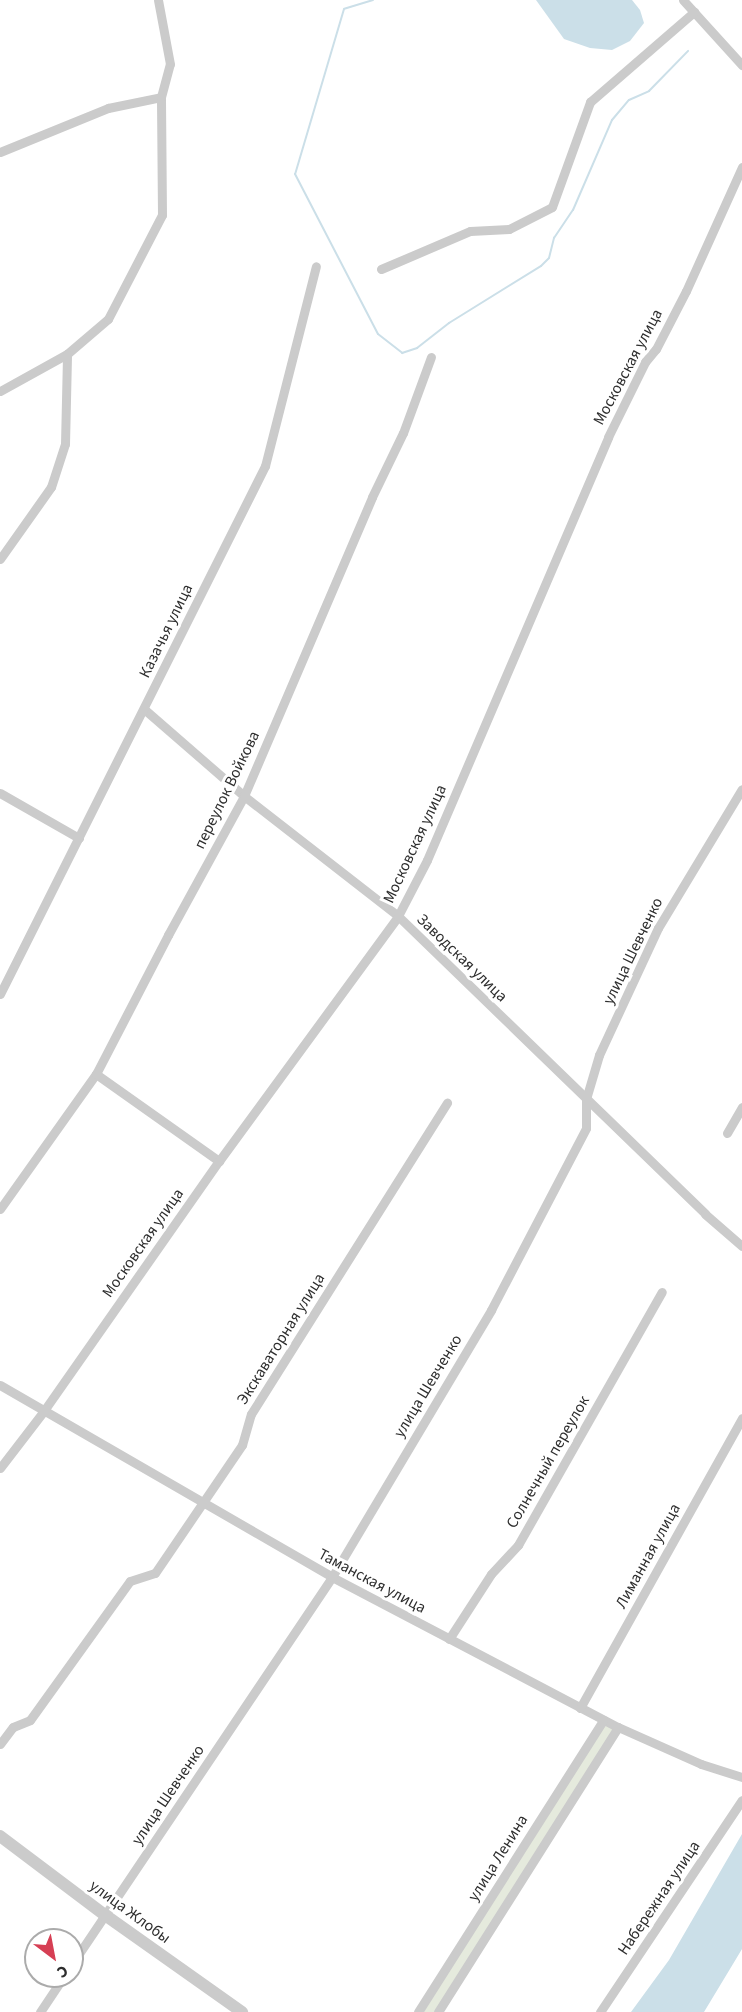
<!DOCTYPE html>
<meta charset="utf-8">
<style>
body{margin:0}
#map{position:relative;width:742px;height:2012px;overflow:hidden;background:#fff;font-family:"Source Sans 3",sans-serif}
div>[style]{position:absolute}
.green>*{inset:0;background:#e5eadd}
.water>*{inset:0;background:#cbdfe8}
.stream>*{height:2px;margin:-1px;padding:0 1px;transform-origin:1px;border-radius:1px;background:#cbdfe8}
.minor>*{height:9px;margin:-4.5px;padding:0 4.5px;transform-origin:4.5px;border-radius:4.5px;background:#cbcbcb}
.tertiary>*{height:12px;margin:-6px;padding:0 6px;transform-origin:6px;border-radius:6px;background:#cbcbcb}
span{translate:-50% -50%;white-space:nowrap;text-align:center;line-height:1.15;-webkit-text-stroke:6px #fff;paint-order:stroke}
.street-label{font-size:16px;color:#2e2e2e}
.north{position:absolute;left:24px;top:1928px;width:60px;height:60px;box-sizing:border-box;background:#fff;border:2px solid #ababab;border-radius:50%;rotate:148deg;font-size:16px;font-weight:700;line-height:24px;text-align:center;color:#2e2e2e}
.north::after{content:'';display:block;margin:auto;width:21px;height:27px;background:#d63f54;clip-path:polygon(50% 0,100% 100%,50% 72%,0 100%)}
</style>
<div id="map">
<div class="green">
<div style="clip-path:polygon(604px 1723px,616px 1728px,437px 2012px,416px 2012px)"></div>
</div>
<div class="water">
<div style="clip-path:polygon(536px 0,632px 0,640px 10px,644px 23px,630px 41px,612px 50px,590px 48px,564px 39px)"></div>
<div style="clip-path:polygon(742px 1834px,742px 1949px,733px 1964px,704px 2012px,631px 2012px,669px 1960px)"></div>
</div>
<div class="stream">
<div style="left:373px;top:0;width:30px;rotate:163deg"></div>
<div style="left:344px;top:9px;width:172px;rotate:106.5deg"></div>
<div style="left:295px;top:174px;width:180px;rotate:62.6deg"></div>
<div style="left:378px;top:334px;width:31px;rotate:38deg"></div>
<div style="left:402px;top:353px;width:16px;rotate:-18deg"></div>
<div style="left:417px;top:348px;width:41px;rotate:-38deg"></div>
<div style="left:449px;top:323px;width:108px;rotate:-31.8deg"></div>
<div style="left:541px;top:266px;width:11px;rotate:-45deg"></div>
<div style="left:549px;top:258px;width:21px;rotate:-76deg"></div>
<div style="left:554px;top:238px;width:34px;rotate:-56deg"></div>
<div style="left:573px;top:210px;width:98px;rotate:-66.6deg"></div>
<div style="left:612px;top:120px;width:26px;rotate:-50deg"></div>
<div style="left:629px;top:100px;width:22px;rotate:-24deg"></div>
<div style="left:649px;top:91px;width:56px;rotate:-45.7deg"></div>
</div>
<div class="minor">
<div style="left:683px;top:0;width:88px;rotate:47.8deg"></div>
<div style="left:0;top:152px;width:117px;rotate:-22.2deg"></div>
<div style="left:108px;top:108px;width:54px;rotate:-11.7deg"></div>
<div style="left:381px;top:269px;width:97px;rotate:-23.1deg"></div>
<div style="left:470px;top:231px;width:39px;rotate:-3deg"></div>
<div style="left:509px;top:229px;width:48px;rotate:-27.1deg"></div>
<div style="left:552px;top:207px;width:112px;rotate:-70.1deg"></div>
<div style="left:590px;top:102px;width:138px;rotate:-40.9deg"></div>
<div style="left:0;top:391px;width:77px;rotate:-28.9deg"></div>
<div style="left:67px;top:354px;width:54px;rotate:-40.5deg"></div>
<div style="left:108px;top:319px;width:117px;rotate:-62.6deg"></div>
<div style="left:162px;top:215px;width:118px;rotate:-90.5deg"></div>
<div style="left:161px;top:97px;width:34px;rotate:-75deg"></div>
<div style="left:170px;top:64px;width:65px;rotate:-100.6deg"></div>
<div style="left:0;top:559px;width:88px;rotate:-54.7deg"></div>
<div style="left:51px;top:487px;width:45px;rotate:-72deg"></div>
<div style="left:65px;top:444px;width:90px;rotate:-88.7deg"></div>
<div style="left:144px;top:709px;width:133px;rotate:41deg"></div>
<div style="left:244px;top:796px;width:195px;rotate:37.9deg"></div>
<div style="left:398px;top:916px;width:428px;rotate:44.1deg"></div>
<div style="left:705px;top:1214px;width:49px;rotate:40.9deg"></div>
<div style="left:0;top:793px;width:91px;rotate:29.7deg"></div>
<div style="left:0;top:994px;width:591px;rotate:-63.35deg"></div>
<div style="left:265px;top:466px;width:206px;rotate:-75.7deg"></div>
<div style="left:96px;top:1074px;width:151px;rotate:35.3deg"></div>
<div style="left:727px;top:1133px;width:30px;rotate:-60deg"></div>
<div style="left:0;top:1209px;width:166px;rotate:-54.6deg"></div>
<div style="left:96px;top:1074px;width:157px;rotate:-62.6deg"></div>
<div style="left:168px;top:935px;width:158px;rotate:-61.3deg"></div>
<div style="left:244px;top:796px;width:325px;rotate:-66.8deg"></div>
<div style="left:372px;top:497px;width:71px;rotate:-64.2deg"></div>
<div style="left:403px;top:433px;width:81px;rotate:-69.8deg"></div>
<div style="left:0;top:1385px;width:384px;rotate:30deg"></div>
<div style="left:332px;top:1577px;width:323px;rotate:27.7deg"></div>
<div style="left:618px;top:1727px;width:91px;rotate:24deg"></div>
<div style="left:701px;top:1764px;width:43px;rotate:17.6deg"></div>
<div style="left:0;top:1468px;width:71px;rotate:-52.5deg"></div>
<div style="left:43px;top:1412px;width:307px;rotate:-55deg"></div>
<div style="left:219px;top:1161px;width:303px;rotate:-53.8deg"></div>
<div style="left:398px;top:916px;width:63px;rotate:-62.6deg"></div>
<div style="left:427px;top:860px;width:460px;rotate:-66.8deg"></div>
<div style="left:608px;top:437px;width:84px;rotate:-63.7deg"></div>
<div style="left:645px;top:362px;width:17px;rotate:-50deg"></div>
<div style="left:656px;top:349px;width:65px;rotate:-62.7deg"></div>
<div style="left:686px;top:291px;width:136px;rotate:-65.7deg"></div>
<div style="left:449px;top:1639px;width:77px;rotate:-57.1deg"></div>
<div style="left:491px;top:1574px;width:40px;rotate:-47deg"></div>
<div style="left:518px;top:1545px;width:291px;rotate:-60.4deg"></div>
<div style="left:580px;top:1708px;width:332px;rotate:-60.8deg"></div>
<div style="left:0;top:1744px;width:21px;rotate:-53deg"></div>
<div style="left:13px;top:1727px;width:18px;rotate:-22deg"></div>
<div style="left:30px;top:1720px;width:171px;rotate:-54.3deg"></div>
<div style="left:130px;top:1581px;width:26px;rotate:-18deg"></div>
<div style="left:155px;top:1573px;width:155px;rotate:-55.8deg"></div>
<div style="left:242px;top:1445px;width:32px;rotate:-74deg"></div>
<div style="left:251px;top:1414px;width:368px;rotate:-57.8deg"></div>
<div style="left:72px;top:1964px;width:466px;rotate:-56.1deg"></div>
<div style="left:332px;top:1577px;width:311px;rotate:-59.2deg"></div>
<div style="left:491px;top:1310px;width:205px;rotate:-62.4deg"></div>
<div style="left:586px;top:1128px;width:29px;rotate:-90deg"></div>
<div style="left:586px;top:1099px;width:46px;rotate:-73.5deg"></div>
<div style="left:599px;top:1055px;width:140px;rotate:-65.1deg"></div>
<div style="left:658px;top:928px;width:162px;rotate:-58.9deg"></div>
<div style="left:40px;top:2012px;width:43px;rotate:-56.3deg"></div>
<div style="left:418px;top:2012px;width:346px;rotate:-57.6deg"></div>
<div style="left:438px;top:2012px;width:337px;rotate:-57.7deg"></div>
<div style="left:600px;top:2012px;width:255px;rotate:-56.2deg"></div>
</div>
<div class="tertiary">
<div style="left:0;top:1836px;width:131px;rotate:37deg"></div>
<div style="left:105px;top:1915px;width:168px;rotate:35.3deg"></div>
</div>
<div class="street-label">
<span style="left:628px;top:367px;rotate:-62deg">Московская улица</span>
<span style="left:166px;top:631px;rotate:-64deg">Казачья улица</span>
<span style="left:227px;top:790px;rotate:-64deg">переулок Войкова</span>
<span style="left:415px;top:844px;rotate:-65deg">Московская улица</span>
<span style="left:633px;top:951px;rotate:-64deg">улица Шевченко</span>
<span style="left:462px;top:958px;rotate:44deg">Заводская улица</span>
<span style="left:143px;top:1243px;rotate:-55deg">Московская улица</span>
<span style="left:281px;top:1339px;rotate:-58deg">Экскаваторная улица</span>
<span style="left:428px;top:1386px;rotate:-59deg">улица Шевченко</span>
<span style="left:548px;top:1462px;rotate:-60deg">Солнечный переулок</span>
<span style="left:648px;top:1556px;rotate:-61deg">Лиманная улица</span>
<span style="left:372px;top:1581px;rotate:28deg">Таманская улица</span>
<span style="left:168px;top:1795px;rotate:-56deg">улица Шевченко</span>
<span style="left:498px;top:1858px;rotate:-58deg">улица Ленина</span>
<span style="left:659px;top:1898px;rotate:-56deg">Набережная улица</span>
<span style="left:130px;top:1912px;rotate:36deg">улица Жлобы</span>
</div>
<div class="north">С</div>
</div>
